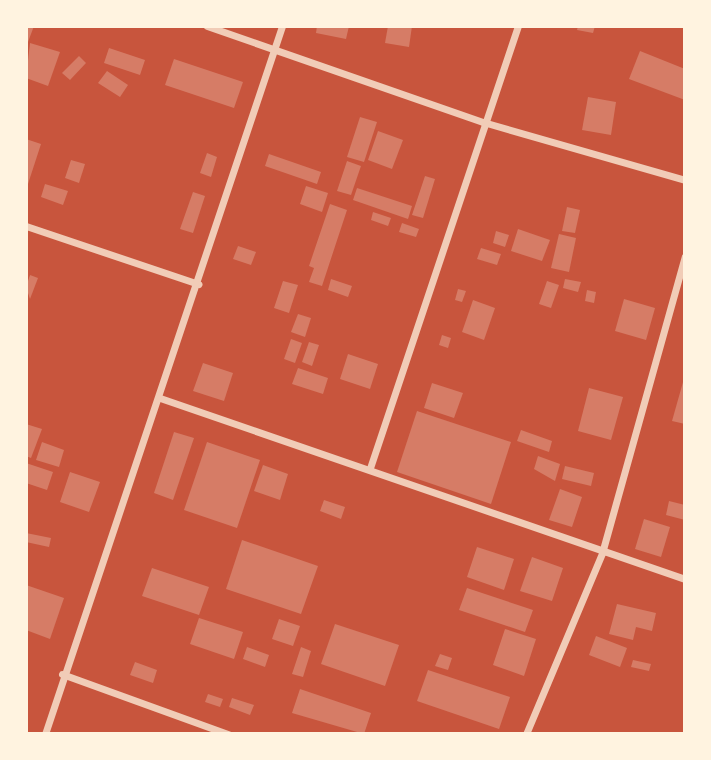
<!DOCTYPE html>
<style>
body{margin:0}
#map{position:relative;width:711px;height:760px;overflow:hidden;background:#c8553d;font-family:"Fira Sans Condensed",sans-serif}
div>[style]{position:absolute}
[style*='--x']{left:calc(var(--x)*1px);top:calc(var(--y)*1px);width:calc(var(--w)*1px);rotate:calc(var(--a)*1deg)}
.building>*{inset:0;background:#d67c66}
.minor>*{height:7px;margin:-3.5px;padding:0 3.5px;transform-origin:3.5px;border-radius:3.5px;background:#f1ccb7}
span{translate:-50% -50%;white-space:nowrap;text-align:center;line-height:1.15;-webkit-text-stroke:5px #fff3e0;paint-order:stroke}
.frame{position:absolute;inset:0;border:28px solid #fff3e0;pointer-events:none}
</style>
<div id="map">
<div class="building">
<i style="clip-path:polygon(26px 26px,34px 26px,28px 42px,26px 41px)"></i>
<i style="clip-path:polygon(317px 26px,349px 26px,346px 39px,316px 33px)"></i>
<i style="clip-path:polygon(388px 26px,412px 26px,409px 47px,385px 43px)"></i>
<i style="clip-path:polygon(578px 26px,595px 26px,593px 33px,577px 30px)"></i>
<i style="clip-path:polygon(30px 43px,60px 52px,48px 86px,26px 78px)"></i>
<i style="clip-path:polygon(109px 48px,145px 60px,140px 75px,104px 63px)"></i>
<i style="clip-path:polygon(640px 51px,685px 69px,685px 100px,629px 79px)"></i>
<i style="clip-path:polygon(79px 56px,86px 63px,70px 80px,62px 73px)"></i>
<i style="clip-path:polygon(174px 59px,243px 82px,234px 108px,165px 85px)"></i>
<i style="clip-path:polygon(107px 71px,128px 85px,120px 97px,98px 83px)"></i>
<i style="clip-path:polygon(588px 97px,616px 102px,611px 135px,582px 130px)"></i>
<i style="clip-path:polygon(360px 117px,377px 122px,364px 162px,347px 157px)"></i>
<i style="clip-path:polygon(378px 131px,403px 140px,392px 169px,368px 160px)"></i>
<i style="clip-path:polygon(26px 139px,41px 144px,27px 187px,26px 186px)"></i>
<i style="clip-path:polygon(207px 153px,217px 157px,211px 177px,200px 173px)"></i>
<i style="clip-path:polygon(269px 154px,321px 172px,317px 184px,265px 166px)"></i>
<i style="clip-path:polygon(71px 160px,85px 164px,79px 183px,65px 178px)"></i>
<i style="clip-path:polygon(347px 161px,361px 166px,351px 195px,337px 191px)"></i>
<i style="clip-path:polygon(425px 176px,435px 179px,423px 218px,412px 215px)"></i>
<i style="clip-path:polygon(45px 184px,68px 191px,63px 205px,41px 197px)"></i>
<i style="clip-path:polygon(306px 186px,328px 193px,322px 212px,300px 204px)"></i>
<i style="clip-path:polygon(357px 188px,412px 206px,408px 219px,353px 200px)"></i>
<i style="clip-path:polygon(193px 192px,205px 196px,193px 233px,180px 229px)"></i>
<i style="clip-path:polygon(330px 204px,347px 210px,322px 286px,309px 282px,314px 268px,309px 266px)"></i>
<i style="clip-path:polygon(567px 207px,580px 210px,575px 233px,562px 231px)"></i>
<i style="clip-path:polygon(373px 212px,391px 218px,388px 226px,371px 220px)"></i>
<i style="clip-path:polygon(402px 223px,419px 229px,416px 237px,399px 232px)"></i>
<i style="clip-path:polygon(518px 229px,550px 240px,542px 261px,511px 251px)"></i>
<i style="clip-path:polygon(496px 231px,509px 235px,505px 247px,493px 243px)"></i>
<i style="clip-path:polygon(559px 234px,576px 238px,569px 272px,551px 268px)"></i>
<i style="clip-path:polygon(238px 246px,256px 252px,251px 265px,233px 259px)"></i>
<i style="clip-path:polygon(481px 248px,501px 254px,497px 265px,477px 259px)"></i>
<i style="clip-path:polygon(30px 275px,38px 278px,30px 299px,26px 287px)"></i>
<i style="clip-path:polygon(331px 279px,352px 286px,348px 297px,328px 290px)"></i>
<i style="clip-path:polygon(565px 279px,581px 282px,578px 292px,563px 288px)"></i>
<i style="clip-path:polygon(283px 281px,298px 285px,289px 313px,274px 308px)"></i>
<i style="clip-path:polygon(547px 281px,559px 285px,551px 308px,539px 304px)"></i>
<i style="clip-path:polygon(458px 289px,466px 291px,462px 302px,455px 300px)"></i>
<i style="clip-path:polygon(587px 290px,596px 292px,594px 303px,585px 301px)"></i>
<i style="clip-path:polygon(624px 299px,655px 308px,646px 340px,615px 331px)"></i>
<i style="clip-path:polygon(473px 300px,495px 308px,484px 340px,462px 332px)"></i>
<i style="clip-path:polygon(298px 314px,311px 318px,305px 337px,291px 332px)"></i>
<i style="clip-path:polygon(442px 335px,451px 338px,448px 348px,439px 345px)"></i>
<i style="clip-path:polygon(291px 339px,302px 343px,295px 363px,284px 359px)"></i>
<i style="clip-path:polygon(309px 342px,319px 345px,312px 366px,302px 362px)"></i>
<i style="clip-path:polygon(348px 354px,378px 364px,370px 389px,340px 379px)"></i>
<i style="clip-path:polygon(203px 363px,233px 373px,224px 401px,193px 391px)"></i>
<i style="clip-path:polygon(298px 368px,328px 378px,323px 394px,292px 384px)"></i>
<i style="clip-path:polygon(685px 375px,685px 424px,672px 421px)"></i>
<i style="clip-path:polygon(432px 383px,463px 393px,454px 418px,424px 408px)"></i>
<i style="clip-path:polygon(589px 388px,623px 397px,611px 440px,578px 431px)"></i>
<i style="clip-path:polygon(417px 411px,511px 442px,491px 504px,397px 472px)"></i>
<i style="clip-path:polygon(26px 424px,42px 429px,31px 458px,26px 456px)"></i>
<i style="clip-path:polygon(521px 430px,552px 441px,549px 452px,517px 441px)"></i>
<i style="clip-path:polygon(174px 432px,194px 438px,173px 500px,154px 493px)"></i>
<i style="clip-path:polygon(42px 442px,64px 450px,59px 467px,36px 460px)"></i>
<i style="clip-path:polygon(207px 442px,260px 460px,237px 528px,184px 510px)"></i>
<i style="clip-path:polygon(538px 456px,560px 464px,555px 481px,534px 469px)"></i>
<i style="clip-path:polygon(26px 463px,53px 472px,47px 490px,26px 483px)"></i>
<i style="clip-path:polygon(263px 465px,288px 474px,280px 500px,254px 491px)"></i>
<i style="clip-path:polygon(565px 466px,594px 473px,591px 486px,562px 479px)"></i>
<i style="clip-path:polygon(70px 472px,100px 482px,89px 512px,60px 502px)"></i>
<i style="clip-path:polygon(560px 489px,582px 497px,572px 527px,549px 520px)"></i>
<i style="clip-path:polygon(324px 500px,345px 507px,341px 519px,320px 511px)"></i>
<i style="clip-path:polygon(669px 501px,685px 505px,685px 520px,666px 515px)"></i>
<i style="clip-path:polygon(644px 519px,670px 527px,661px 557px,635px 549px)"></i>
<i style="clip-path:polygon(26px 533px,51px 538px,49px 547px,26px 542px)"></i>
<i style="clip-path:polygon(242px 540px,318px 566px,301px 614px,226px 589px)"></i>
<i style="clip-path:polygon(477px 547px,514px 559px,504px 590px,467px 577px)"></i>
<i style="clip-path:polygon(532px 557px,563px 568px,552px 601px,520px 591px)"></i>
<i style="clip-path:polygon(152px 568px,209px 587px,199px 615px,142px 596px)"></i>
<i style="clip-path:polygon(26px 585px,64px 598px,50px 639px,26px 630px)"></i>
<i style="clip-path:polygon(467px 588px,533px 610px,525px 632px,459px 610px)"></i>
<i style="clip-path:polygon(617px 604px,656px 613px,652px 631px,636px 627px,633px 640px,609px 634px)"></i>
<i style="clip-path:polygon(199px 618px,243px 632px,234px 659px,190px 644px)"></i>
<i style="clip-path:polygon(279px 619px,300px 626px,293px 646px,272px 639px)"></i>
<i style="clip-path:polygon(335px 624px,399px 645px,385px 686px,321px 664px)"></i>
<i style="clip-path:polygon(505px 629px,536px 639px,524px 676px,493px 665px)"></i>
<i style="clip-path:polygon(596px 636px,627px 648px,620px 667px,589px 655px)"></i>
<i style="clip-path:polygon(247px 647px,269px 655px,265px 667px,243px 659px)"></i>
<i style="clip-path:polygon(301px 647px,311px 651px,303px 677px,292px 674px)"></i>
<i style="clip-path:polygon(440px 654px,452px 658px,448px 670px,435px 666px)"></i>
<i style="clip-path:polygon(633px 660px,651px 664px,649px 671px,631px 667px)"></i>
<i style="clip-path:polygon(135px 662px,157px 670px,153px 683px,130px 675px)"></i>
<i style="clip-path:polygon(428px 670px,510px 697px,499px 729px,417px 701px)"></i>
<i style="clip-path:polygon(300px 689px,371px 713px,364px 734px,292px 713px)"></i>
<i style="clip-path:polygon(208px 694px,223px 699px,220px 707px,205px 702px)"></i>
<i style="clip-path:polygon(232px 698px,254px 705px,250px 715px,229px 707px)"></i>
</div>
<div class="minor">
<i style="--x:207;--y:26;--w:292;--a:19.2"></i>
<i style="--x:483;--y:122;--w:210;--a:16"></i>
<i style="--x:26;--y:226;--w:182;--a:18.6"></i>
<i style="--x:160;--y:398;--w:555;--a:19.02"></i>
<i style="--x:370;--y:468;--w:466;--a:-71.5"></i>
<i style="--x:62;--y:674;--w:177;--a:19.9"></i>
<i style="--x:45;--y:734;--w:747;--a:-71.49"></i>
<i style="--x:526;--y:734;--w:196;--a:-67.2"></i>
<i style="--x:602;--y:553;--w:308;--a:-74.4"></i>
</div>
<div class="frame"></div>
</div>
